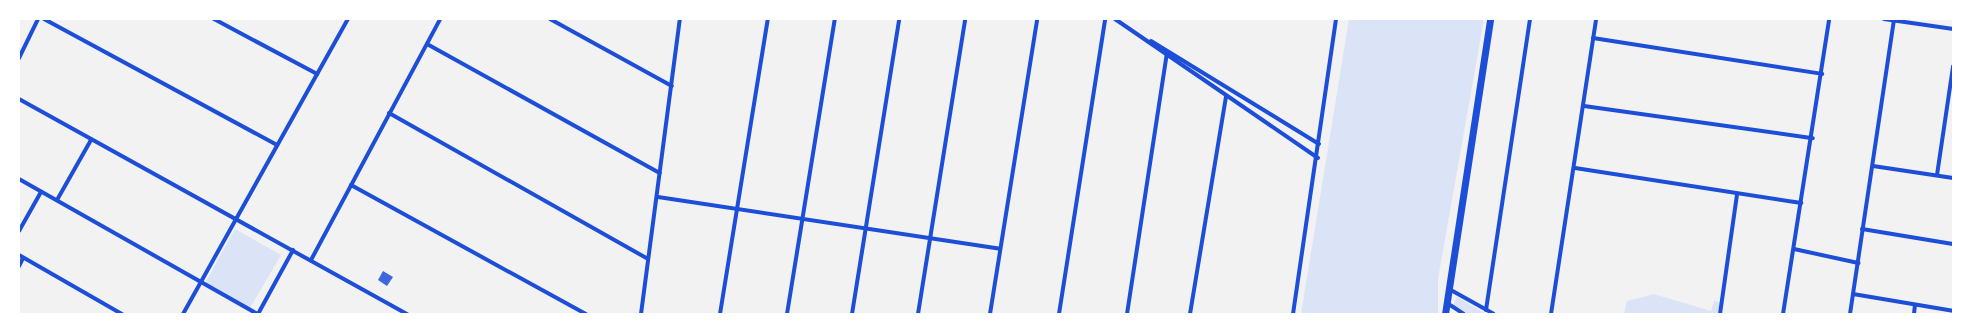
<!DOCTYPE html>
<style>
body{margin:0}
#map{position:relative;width:1972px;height:333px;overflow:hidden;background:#f2f2f2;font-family:"Libre Baskerville",serif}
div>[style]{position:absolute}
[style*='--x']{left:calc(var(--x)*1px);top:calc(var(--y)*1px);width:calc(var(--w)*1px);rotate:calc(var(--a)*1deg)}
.green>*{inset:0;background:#dbe4f7}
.building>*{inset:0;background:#3d67dc}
.minor>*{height:4px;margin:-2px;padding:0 2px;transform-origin:2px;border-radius:2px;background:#1d4ed8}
.secondary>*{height:7px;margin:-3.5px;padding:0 3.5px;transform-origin:3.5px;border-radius:3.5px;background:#1d4ed8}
span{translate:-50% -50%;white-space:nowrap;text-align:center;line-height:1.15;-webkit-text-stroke:4px #fff;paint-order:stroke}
.frame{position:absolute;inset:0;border:20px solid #fff;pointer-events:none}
</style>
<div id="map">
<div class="green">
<i style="clip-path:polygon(1349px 19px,1484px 19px,1438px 279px,1438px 314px,1301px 314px)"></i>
<i style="clip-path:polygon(235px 229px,281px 255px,250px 308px,205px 283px)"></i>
<i style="clip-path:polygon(1654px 294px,1711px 311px,1714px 301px,1720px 302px,1718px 314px,1624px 314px,1627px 301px)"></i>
<i style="clip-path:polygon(1457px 297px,1486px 314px,1468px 314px,1453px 305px)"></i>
</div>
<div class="building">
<i style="clip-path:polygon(383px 271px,393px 277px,387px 286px,378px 280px)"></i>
</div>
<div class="minor">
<i style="--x:44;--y:19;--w:265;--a:28.4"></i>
<i style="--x:214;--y:19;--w:117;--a:28.1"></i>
<i style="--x:550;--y:19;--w:139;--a:28.8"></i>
<i style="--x:1115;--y:19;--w:246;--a:34.4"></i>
<i style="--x:1884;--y:19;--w:70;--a:8.2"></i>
<i style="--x:1593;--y:38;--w:232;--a:8.9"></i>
<i style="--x:1151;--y:41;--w:197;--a:31.5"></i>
<i style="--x:427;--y:44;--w:266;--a:29"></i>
<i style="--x:19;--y:58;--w:43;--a:-64"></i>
<i style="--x:19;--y:99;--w:444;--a:29"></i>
<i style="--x:1584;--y:106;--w:231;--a:8"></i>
<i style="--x:389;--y:113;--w:297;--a:29.4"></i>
<i style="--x:1873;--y:166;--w:81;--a:8.5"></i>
<i style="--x:1575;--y:168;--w:229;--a:8.8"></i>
<i style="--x:1937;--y:175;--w:110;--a:-81.6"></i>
<i style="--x:19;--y:179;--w:274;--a:29.5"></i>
<i style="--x:351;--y:185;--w:268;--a:28.8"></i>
<i style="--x:658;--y:197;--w:346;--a:8.6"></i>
<i style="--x:57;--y:200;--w:69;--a:-60.5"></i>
<i style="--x:1862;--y:229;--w:92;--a:9.4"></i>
<i style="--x:19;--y:231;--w:45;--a:-60.6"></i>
<i style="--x:1794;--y:249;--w:66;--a:12.3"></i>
<i style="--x:19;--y:255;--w:119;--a:29.8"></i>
<i style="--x:311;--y:260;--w:273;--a:-61.8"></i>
<i style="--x:19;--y:266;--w:9;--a:-63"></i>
<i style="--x:1449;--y:289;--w:51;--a:29.1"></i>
<i style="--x:1853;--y:294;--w:101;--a:9.6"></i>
<i style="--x:1447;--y:303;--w:20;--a:33"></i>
<i style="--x:1486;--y:310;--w:294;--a:-81.4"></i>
<i style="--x:183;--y:314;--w:338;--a:-60.8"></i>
<i style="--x:258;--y:314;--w:73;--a:-61.3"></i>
<i style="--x:641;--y:314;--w:298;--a:-82.5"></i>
<i style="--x:720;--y:314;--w:299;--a:-80.8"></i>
<i style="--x:787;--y:314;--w:299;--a:-80.8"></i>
<i style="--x:852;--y:314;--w:299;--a:-80.9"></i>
<i style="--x:918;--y:314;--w:299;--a:-80.9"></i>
<i style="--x:990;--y:314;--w:299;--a:-80.9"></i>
<i style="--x:1059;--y:314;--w:299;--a:-81.1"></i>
<i style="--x:1127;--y:314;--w:263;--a:-81.3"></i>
<i style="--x:1190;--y:314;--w:221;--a:-80.6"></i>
<i style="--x:1293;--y:314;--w:298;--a:-81.7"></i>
<i style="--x:1551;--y:314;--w:298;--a:-81.3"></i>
<i style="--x:1720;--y:314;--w:121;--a:-81.9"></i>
<i style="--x:1783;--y:314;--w:299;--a:-81.1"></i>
<i style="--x:1850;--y:314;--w:296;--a:-81.5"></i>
<i style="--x:1914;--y:314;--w:9;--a:-84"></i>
</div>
<div class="secondary">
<i style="--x:1445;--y:314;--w:298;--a:-81.3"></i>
</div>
<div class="frame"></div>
</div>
